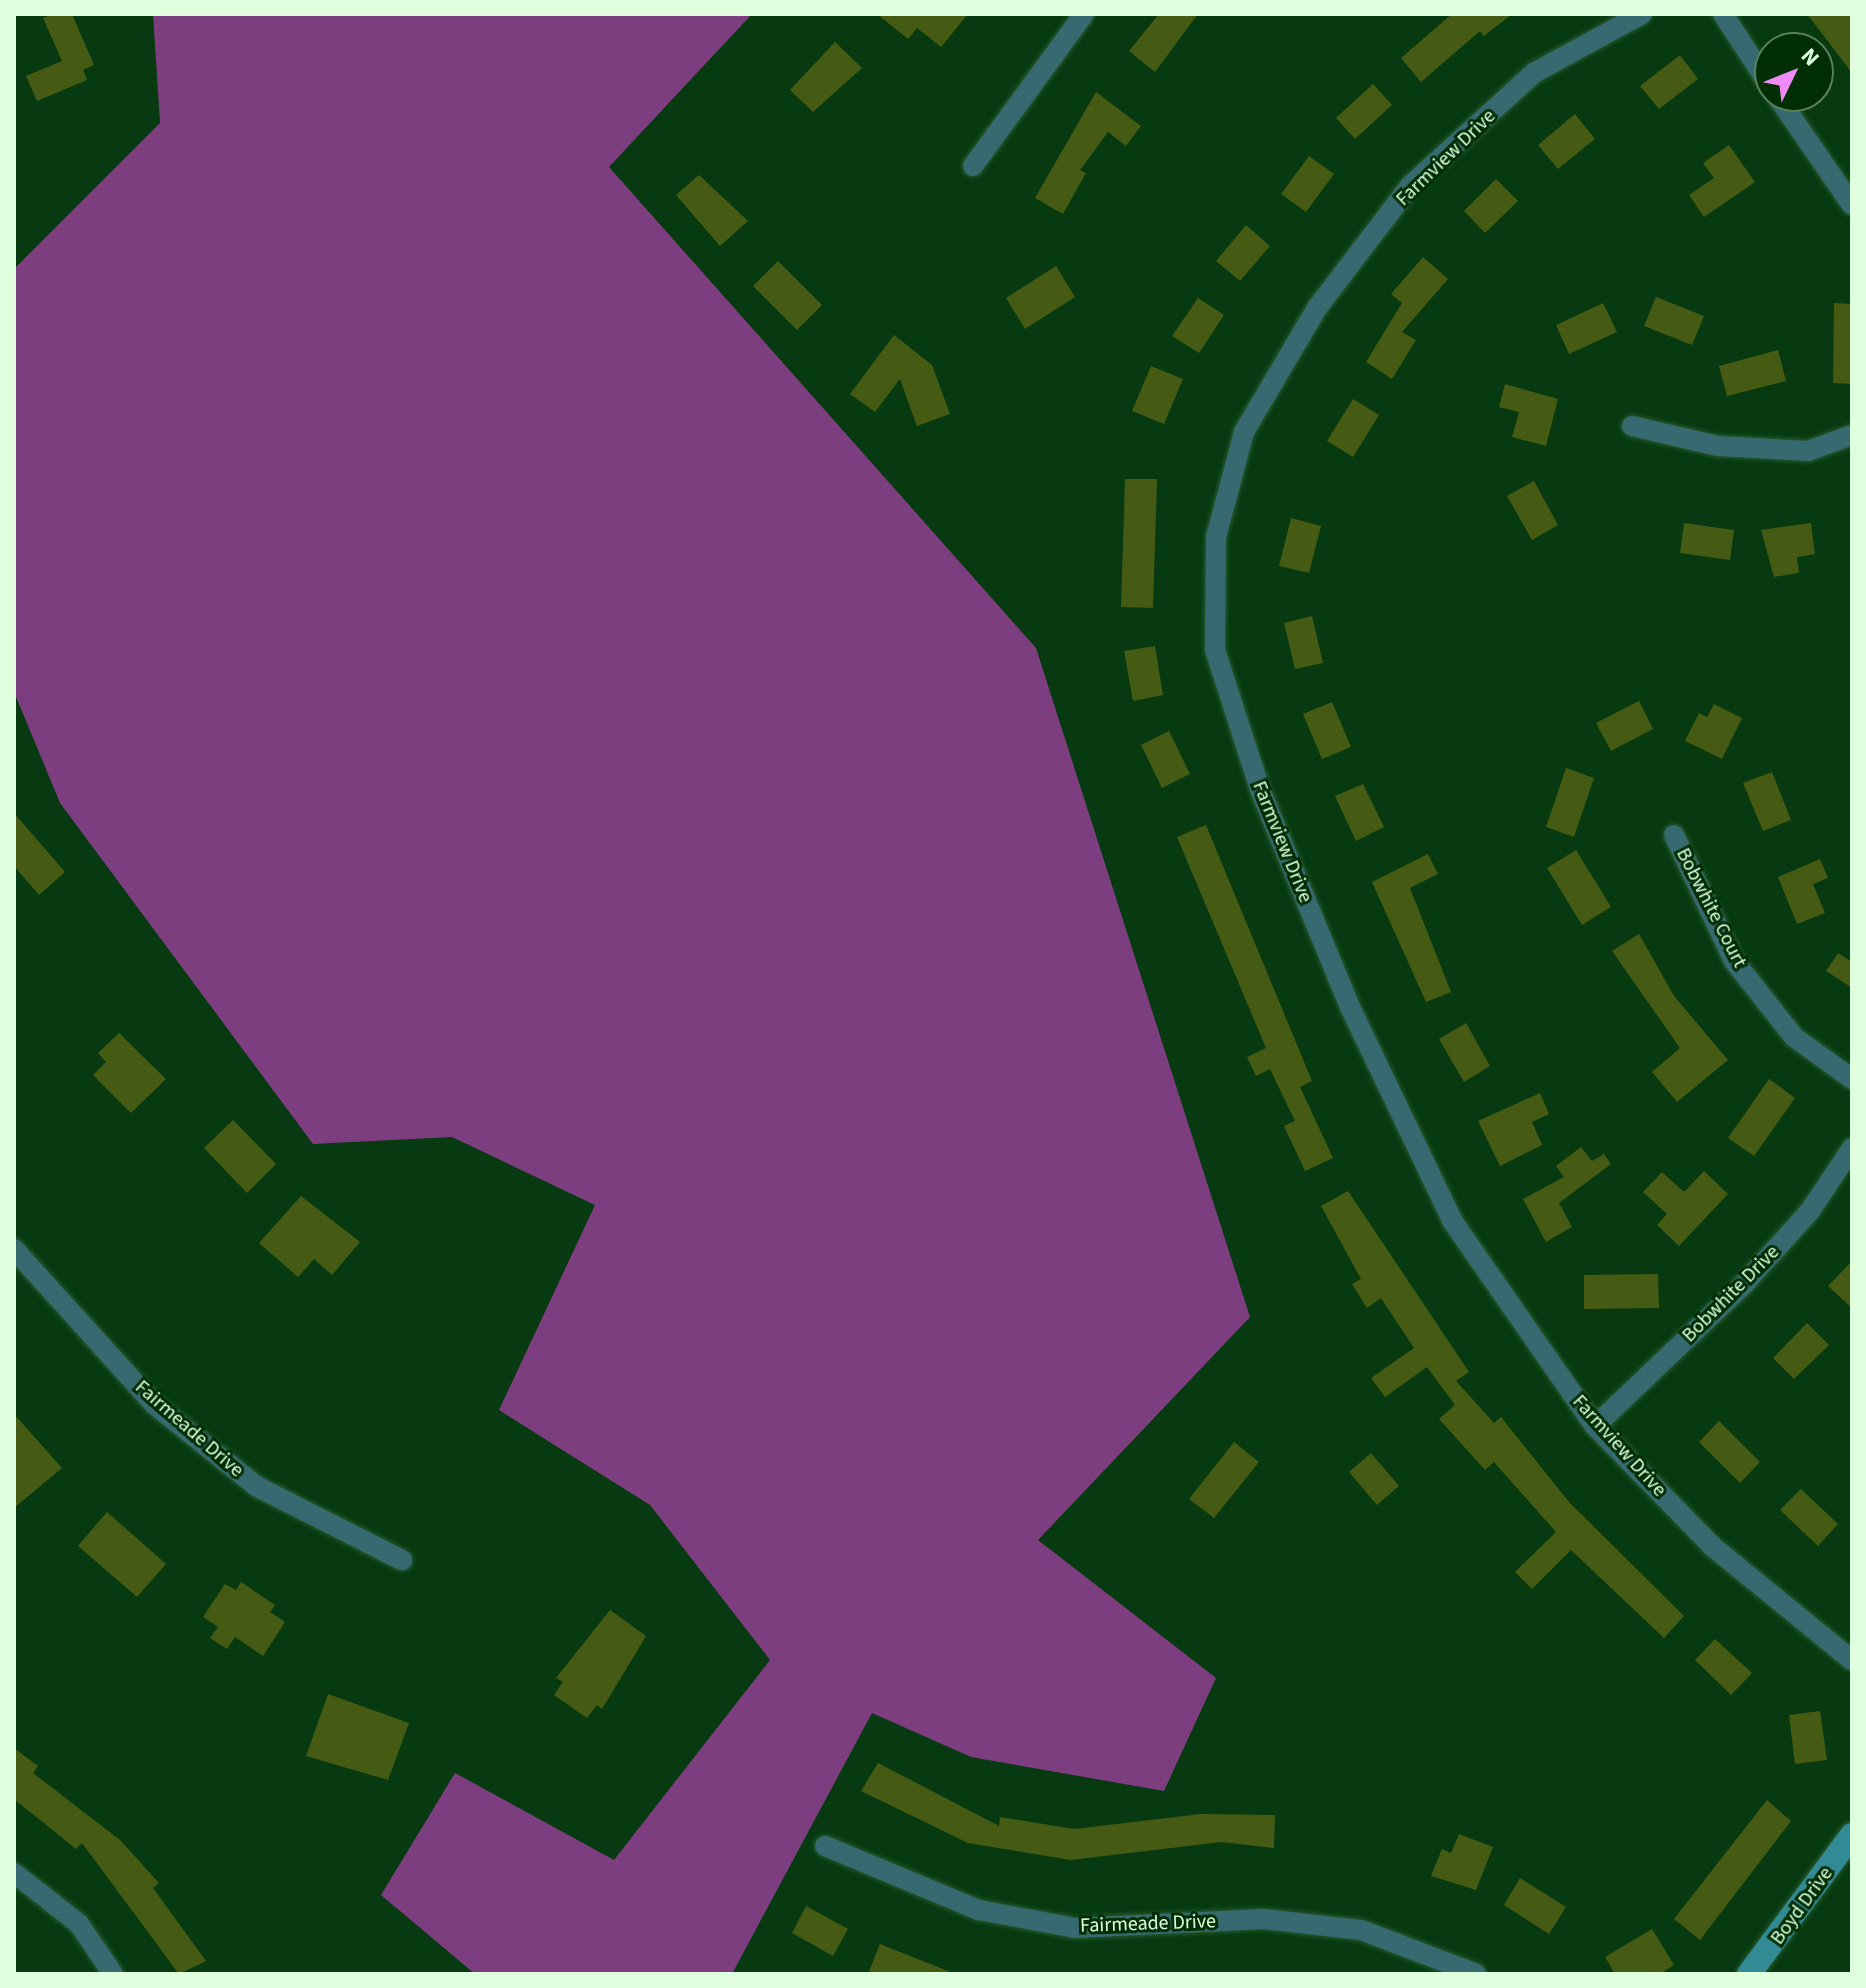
<!DOCTYPE html>
<style>
body{margin:0}
#map{position:relative;width:1866px;height:1988px;overflow:hidden;background:#073a10;font-family:"Source Sans 3",sans-serif}
div>[style]{position:absolute}
[style*='--x']{left:calc(var(--x)*1px);top:calc(var(--y)*1px);width:calc(var(--w)*1px);rotate:calc(var(--a)*1deg)}
.forest>*{inset:0;background:#7c3e7f}
.building>*{inset:0;background:#455b14}
.roads{filter:drop-shadow(0 0 2px #295931) drop-shadow(0 0 2px #295931)}
.street>*{height:20px;margin:-10px;padding:0 10px;transform-origin:10px;border-radius:10px;background:#376a70}
.secondary>*{height:24px;margin:-12px;padding:0 12px;transform-origin:12px;border-radius:12px;background:#318a94}
span{translate:-50% -50%;white-space:nowrap;text-align:center;line-height:1.15;-webkit-text-stroke:6px #002f05;paint-order:stroke}
.street-label{font-size:20px;color:#defede}
.frame{position:absolute;inset:0;border:16px solid #defede;pointer-events:none}
.north{position:absolute;left:1754px;top:32px;width:80px;height:80px;box-sizing:border-box;background:#002f05;border:2px solid #59825c;border-radius:50%;rotate:47deg;font-size:22px;font-weight:700;line-height:32px;text-align:center;color:#defede}
.north::after{content:'';display:block;margin:auto;width:28px;height:36px;background:#f08bf5;clip-path:polygon(50% 0,100% 100%,50% 72%,0 100%)}
</style>
<div id="map">
<div class="forest">
<i style="clip-path:polygon(153px 14px,752px 14px,609px 167px,1036px 648px,1250px 1317px,1038px 1540px,1216px 1678px,1164px 1791px,971px 1757px,872px 1713px,732px 1974px,475px 1974px,381px 1895px,455px 1773px,614px 1860px,770px 1660px,650px 1505px,499px 1410px,595px 1205px,452px 1137px,313px 1144px,60px 803px,14px 692px,14px 269px,160px 123px)"></i>
</div>
<div class="building">
<i style="clip-path:polygon(54px 14px,72px 14px,94px 65px,83px 70px,87px 80px,37px 101px,26px 76px,62px 61px,43px 18px)"></i>
<i style="clip-path:polygon(877px 14px,968px 14px,941px 47px,917px 28px,908px 39px)"></i>
<i style="clip-path:polygon(1159px 14px,1198px 14px,1155px 72px,1129px 51px)"></i>
<i style="clip-path:polygon(1452px 14px,1512px 14px,1484px 36px,1480px 31px,1421px 82px,1401px 58px)"></i>
<i style="clip-path:polygon(1807px 14px,1852px 14px,1852px 73px)"></i>
<i style="clip-path:polygon(835px 42px,862px 68px,813px 112px,790px 90px)"></i>
<i style="clip-path:polygon(1680px 55px,1698px 79px,1659px 109px,1640px 86px)"></i>
<i style="clip-path:polygon(1373px 84px,1392px 105px,1355px 139px,1336px 118px)"></i>
<i style="clip-path:polygon(1096px 92px,1141px 126px,1126px 146px,1108px 132px,1080px 170px,1086px 173px,1063px 214px,1035px 198px)"></i>
<i style="clip-path:polygon(1575px 114px,1595px 139px,1558px 169px,1538px 145px)"></i>
<i style="clip-path:polygon(1729px 145px,1755px 182px,1704px 217px,1689px 195px,1714px 178px,1703px 163px)"></i>
<i style="clip-path:polygon(1309px 156px,1334px 174px,1306px 212px,1281px 194px)"></i>
<i style="clip-path:polygon(699px 175px,748px 221px,720px 246px,676px 195px)"></i>
<i style="clip-path:polygon(1496px 179px,1518px 201px,1485px 233px,1464px 211px)"></i>
<i style="clip-path:polygon(1246px 225px,1270px 246px,1240px 281px,1216px 261px)"></i>
<i style="clip-path:polygon(1423px 257px,1448px 279px,1402px 332px,1416px 340px,1392px 379px,1366px 362px,1402px 303px,1391px 294px)"></i>
<i style="clip-path:polygon(778px 261px,822px 305px,797px 330px,753px 286px)"></i>
<i style="clip-path:polygon(1056px 266px,1075px 297px,1025px 329px,1006px 298px)"></i>
<i style="clip-path:polygon(1656px 297px,1704px 316px,1692px 345px,1644px 326px)"></i>
<i style="clip-path:polygon(1198px 298px,1224px 315px,1199px 353px,1172px 336px)"></i>
<i style="clip-path:polygon(1603px 303px,1617px 332px,1569px 354px,1556px 325px)"></i>
<i style="clip-path:polygon(1834px 303px,1852px 304px,1852px 384px,1833px 383px)"></i>
<i style="clip-path:polygon(894px 335px,932px 365px,950px 414px,917px 426px,900px 379px,875px 412px,850px 394px)"></i>
<i style="clip-path:polygon(1778px 350px,1786px 381px,1727px 396px,1719px 366px)"></i>
<i style="clip-path:polygon(1151px 366px,1183px 379px,1164px 424px,1132px 411px)"></i>
<i style="clip-path:polygon(1505px 384px,1558px 399px,1546px 446px,1512px 437px,1519px 412px,1499px 407px)"></i>
<i style="clip-path:polygon(1353px 399px,1379px 415px,1353px 457px,1327px 441px)"></i>
<i style="clip-path:polygon(1125px 479px,1157px 479px,1153px 608px,1121px 607px)"></i>
<i style="clip-path:polygon(1534px 481px,1558px 525px,1532px 540px,1507px 496px)"></i>
<i style="clip-path:polygon(1291px 518px,1321px 526px,1309px 573px,1279px 566px)"></i>
<i style="clip-path:polygon(1684px 523px,1734px 530px,1730px 560px,1680px 553px)"></i>
<i style="clip-path:polygon(1811px 523px,1815px 554px,1797px 557px,1799px 573px,1774px 577px,1761px 530px)"></i>
<i style="clip-path:polygon(1312px 616px,1323px 663px,1295px 669px,1284px 623px)"></i>
<i style="clip-path:polygon(1155px 646px,1163px 695px,1133px 701px,1124px 651px)"></i>
<i style="clip-path:polygon(1639px 701px,1653px 729px,1611px 751px,1596px 723px)"></i>
<i style="clip-path:polygon(1332px 702px,1351px 747px,1322px 759px,1303px 714px)"></i>
<i style="clip-path:polygon(1714px 704px,1742px 718px,1722px 759px,1685px 741px,1699px 713px,1707px 717px)"></i>
<i style="clip-path:polygon(1169px 731px,1190px 774px,1162px 788px,1141px 745px)"></i>
<i style="clip-path:polygon(1566px 768px,1594px 778px,1574px 837px,1546px 827px)"></i>
<i style="clip-path:polygon(1772px 772px,1791px 820px,1763px 831px,1743px 783px)"></i>
<i style="clip-path:polygon(1363px 784px,1384px 827px,1356px 841px,1335px 796px)"></i>
<i style="clip-path:polygon(14px 813px,65px 872px,39px 895px,14px 866px)"></i>
<i style="clip-path:polygon(1206px 825px,1312px 1081px,1300px 1087px,1333px 1158px,1305px 1171px,1284px 1126px,1295px 1121px,1270px 1069px,1256px 1076px,1247px 1057px,1266px 1048px,1177px 837px)"></i>
<i style="clip-path:polygon(1576px 850px,1611px 907px,1582px 925px,1547px 868px)"></i>
<i style="clip-path:polygon(1428px 854px,1438px 874px,1410px 888px,1451px 992px,1426px 1002px,1372px 882px)"></i>
<i style="clip-path:polygon(1820px 859px,1828px 878px,1813px 884px,1825px 913px,1797px 924px,1778px 877px)"></i>
<i style="clip-path:polygon(1639px 934px,1674px 996px,1728px 1060px,1677px 1102px,1652px 1072px,1680px 1048px,1612px 951px)"></i>
<i style="clip-path:polygon(1838px 953px,1852px 962px,1852px 988px,1826px 971px)"></i>
<i style="clip-path:polygon(1466px 1023px,1490px 1066px,1464px 1082px,1439px 1039px)"></i>
<i style="clip-path:polygon(119px 1033px,166px 1079px,131px 1113px,93px 1075px,106px 1062px,98px 1053px)"></i>
<i style="clip-path:polygon(1769px 1079px,1795px 1098px,1754px 1156px,1728px 1138px)"></i>
<i style="clip-path:polygon(1540px 1093px,1549px 1114px,1532px 1122px,1542px 1145px,1500px 1166px,1478px 1121px)"></i>
<i style="clip-path:polygon(233px 1120px,276px 1164px,247px 1193px,204px 1148px)"></i>
<i style="clip-path:polygon(1581px 1147px,1592px 1161px,1604px 1154px,1611px 1164px,1559px 1203px,1572px 1227px,1546px 1242px,1523px 1199px,1564px 1177px,1556px 1166px)"></i>
<i style="clip-path:polygon(1704px 1171px,1728px 1194px,1679px 1246px,1657px 1225px,1667px 1214px,1643px 1192px,1662px 1172px,1684px 1192px)"></i>
<i style="clip-path:polygon(1348px 1191px,1469px 1372px,1456px 1381px,1494px 1423px,1501px 1417px,1569px 1502px,1684px 1616px,1664px 1638px,1571px 1550px,1532px 1589px,1515px 1572px,1556px 1532px,1494px 1462px,1485px 1470px,1439px 1419px,1455px 1405px,1427px 1367px,1385px 1397px,1371px 1378px,1414px 1348px,1381px 1298px,1367px 1308px,1352px 1284px,1361px 1279px,1321px 1206px)"></i>
<i style="clip-path:polygon(301px 1196px,360px 1242px,332px 1275px,314px 1259px,298px 1277px,259px 1243px)"></i>
<i style="clip-path:polygon(1852px 1261px,1852px 1308px,1828px 1286px)"></i>
<i style="clip-path:polygon(1658px 1274px,1659px 1308px,1584px 1309px,1584px 1275px)"></i>
<i style="clip-path:polygon(1807px 1323px,1829px 1345px,1794px 1379px,1773px 1358px)"></i>
<i style="clip-path:polygon(14px 1414px,62px 1468px,14px 1508px)"></i>
<i style="clip-path:polygon(1719px 1421px,1760px 1462px,1740px 1483px,1699px 1442px)"></i>
<i style="clip-path:polygon(1234px 1442px,1259px 1462px,1214px 1518px,1189px 1499px)"></i>
<i style="clip-path:polygon(1371px 1453px,1399px 1486px,1377px 1505px,1349px 1472px)"></i>
<i style="clip-path:polygon(1801px 1489px,1838px 1524px,1818px 1546px,1780px 1510px)"></i>
<i style="clip-path:polygon(107px 1512px,166px 1564px,137px 1597px,78px 1546px)"></i>
<i style="clip-path:polygon(241px 1582px,275px 1605px,270px 1612px,285px 1622px,263px 1656px,235px 1637px,227px 1649px,210px 1638px,218px 1627px,203px 1617px,225px 1584px,236px 1590px)"></i>
<i style="clip-path:polygon(610px 1610px,646px 1636px,602px 1709px,597px 1705px,587px 1718px,554px 1695px,563px 1682px,556px 1678px)"></i>
<i style="clip-path:polygon(1715px 1639px,1752px 1673px,1731px 1695px,1695px 1660px)"></i>
<i style="clip-path:polygon(328px 1694px,409px 1723px,388px 1780px,306px 1756px)"></i>
<i style="clip-path:polygon(1820px 1711px,1827px 1760px,1795px 1764px,1789px 1715px)"></i>
<i style="clip-path:polygon(14px 1748px,38px 1766px,33px 1773px,120px 1840px,159px 1883px,153px 1888px,206px 1961px,179px 1974px,82px 1843px,76px 1849px,14px 1799px)"></i>
<i style="clip-path:polygon(878px 1763px,999px 1826px,1000px 1817px,1074px 1829px,1201px 1814px,1275px 1815px,1274px 1848px,1221px 1842px,1071px 1860px,968px 1843px,861px 1791px)"></i>
<i style="clip-path:polygon(1767px 1800px,1791px 1821px,1700px 1940px,1674px 1919px)"></i>
<i style="clip-path:polygon(1459px 1834px,1493px 1847px,1476px 1890px,1431px 1876px,1442px 1849px,1451px 1853px)"></i>
<i style="clip-path:polygon(1520px 1878px,1566px 1907px,1549px 1934px,1504px 1905px)"></i>
<i style="clip-path:polygon(806px 1906px,848px 1929px,833px 1956px,792px 1933px)"></i>
<i style="clip-path:polygon(1652px 1929px,1674px 1965px,1660px 1974px,1615px 1974px,1605px 1957px)"></i>
<i style="clip-path:polygon(880px 1944px,953px 1973px,953px 1974px,868px 1974px)"></i>
</div>
<div class="roads">
<div class="street">
<i style="--x:1642;--y:14;--w:123;--a:151.4"></i>
<i style="--x:1534;--y:73;--w:168;--a:137.7"></i>
<i style="--x:1410;--y:186;--w:153;--a:127.3"></i>
<i style="--x:1317;--y:308;--w:144;--a:120.5"></i>
<i style="--x:1244;--y:432;--w:109;--a:104.9"></i>
<i style="--x:1216;--y:537;--w:113;--a:90.5"></i>
<i style="--x:1215;--y:650;--w:149;--a:72.1"></i>
<i style="--x:1261;--y:792;--w:233;--a:67.5"></i>
<i style="--x:1350;--y:1007;--w:238;--a:64.4"></i>
<i style="--x:1453;--y:1222;--w:249;--a:55.2"></i>
<i style="--x:1595;--y:1426;--w:168;--a:45.7"></i>
<i style="--x:1712;--y:1546;--w:181;--a:39.2"></i>
<i style="--x:1723;--y:14;--w:86;--a:56.9"></i>
<i style="--x:1777;--y:96;--w:132;--a:55.5"></i>
<i style="--x:973;--y:166;--w:188;--a:-53.9"></i>
<i style="--x:1632;--y:426;--w:88;--a:13.1"></i>
<i style="--x:1718;--y:446;--w:90;--a:3.2"></i>
<i style="--x:1808;--y:451;--w:47;--a:-20"></i>
<i style="--x:1674;--y:835;--w:140;--a:64.5"></i>
<i style="--x:1734;--y:961;--w:97;--a:51.7"></i>
<i style="--x:1794;--y:1037;--w:72;--a:35.9"></i>
<i style="--x:14;--y:1249;--w:210;--a:47.9"></i>
<i style="--x:155;--y:1405;--w:129;--a:38.7"></i>
<i style="--x:256;--y:1486;--w:164;--a:26.9"></i>
<i style="--x:1595;--y:1426;--w:206;--a:-43.6"></i>
<i style="--x:1744;--y:1284;--w:98;--a:-47.9"></i>
<i style="--x:1810;--y:1211;--w:76;--a:-56.3"></i>
<i style="--x:825;--y:1846;--w:167;--a:22.6"></i>
<i style="--x:979;--y:1910;--w:98;--a:10.6"></i>
<i style="--x:1075;--y:1928;--w:189;--a:-2.7"></i>
<i style="--x:1264;--y:1919;--w:98;--a:6.5"></i>
<i style="--x:1361;--y:1930;--w:123;--a:20.9"></i>
<i style="--x:14;--y:1873;--w:83;--a:38.1"></i>
<i style="--x:79;--y:1924;--w:60;--a:55.8"></i>
</div>
<div class="secondary">
<i style="--x:1749;--y:1974;--w:173;--a:-53.5"></i>
</div>
</div>
<div class="street-label">
<span style="left:1446px;top:158px;rotate:-44deg">Farmview Drive</span>
<span style="left:1282px;top:842px;rotate:68deg">Farmview Drive</span>
<span style="left:1711px;top:908px;rotate:63deg">Bobwhite Court</span>
<span style="left:1731px;top:1294px;rotate:-45deg">Bobwhite Drive</span>
<span style="left:189px;top:1429px;rotate:41deg">Fairmeade Drive</span>
<span style="left:1619px;top:1446px;rotate:48deg">Farmview Drive</span>
<span style="left:1802px;top:1906px;rotate:-54deg">Boyd Drive</span>
<span style="left:1148px;top:1924px;rotate:-2deg">Fairmeade Drive</span>
</div>
<div class="frame"></div>
<div class="north">N</div>
</div>
